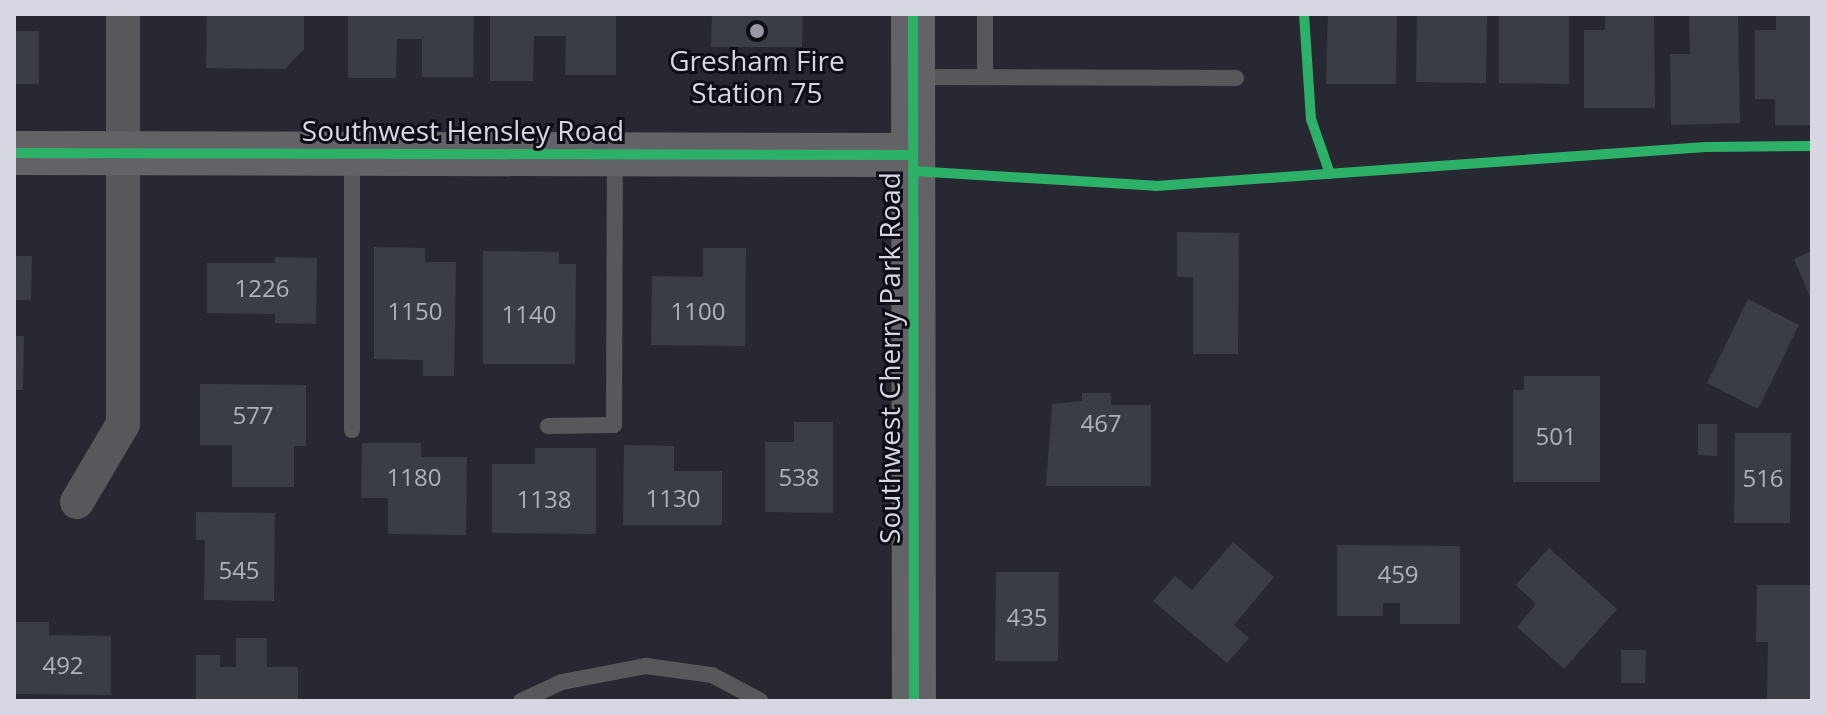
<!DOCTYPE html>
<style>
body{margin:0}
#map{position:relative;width:1826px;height:715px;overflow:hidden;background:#272832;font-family:"Open Sans",sans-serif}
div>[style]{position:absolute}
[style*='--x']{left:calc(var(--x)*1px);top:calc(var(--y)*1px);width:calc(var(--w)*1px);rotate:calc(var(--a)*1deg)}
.building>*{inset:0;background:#3b3d45}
.lane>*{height:16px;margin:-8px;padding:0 8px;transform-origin:8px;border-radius:8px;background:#58585c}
.street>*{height:34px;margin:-17px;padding:0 17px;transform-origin:17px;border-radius:17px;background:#58585c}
.secondary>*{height:44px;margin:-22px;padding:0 22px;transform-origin:22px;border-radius:22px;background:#636367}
.cycleway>*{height:10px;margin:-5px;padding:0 5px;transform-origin:5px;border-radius:5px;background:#2db169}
.dots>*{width:22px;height:22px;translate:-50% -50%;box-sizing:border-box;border:4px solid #0e0e16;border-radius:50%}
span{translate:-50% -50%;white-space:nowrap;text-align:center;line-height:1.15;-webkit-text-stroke:6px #0e0e16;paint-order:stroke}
.number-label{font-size:24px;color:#afb0bc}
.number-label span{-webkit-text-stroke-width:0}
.poi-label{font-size:28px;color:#d6d7e3}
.street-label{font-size:28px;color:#d6d7e3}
.frame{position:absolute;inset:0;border:16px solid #d6d7e3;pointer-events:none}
</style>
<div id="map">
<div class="building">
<i style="clip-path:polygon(207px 14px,304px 14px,304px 49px,285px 69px,206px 68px)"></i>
<i style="clip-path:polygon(348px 14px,474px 14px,473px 77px,422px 77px,422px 39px,397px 39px,396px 78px,348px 78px)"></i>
<i style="clip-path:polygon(490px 14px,616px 14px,616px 75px,565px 75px,566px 36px,534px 36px,533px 81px,490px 81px)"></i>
<i style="clip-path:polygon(712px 14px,803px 14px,802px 47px,711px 47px)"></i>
<i style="clip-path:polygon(1328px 14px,1397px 14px,1396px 84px,1326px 84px)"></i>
<i style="clip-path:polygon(1417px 14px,1487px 14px,1486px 83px,1416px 82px)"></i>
<i style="clip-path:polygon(1499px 14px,1569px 14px,1569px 84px,1499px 83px)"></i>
<i style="clip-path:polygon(1605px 14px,1654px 14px,1655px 108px,1584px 108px,1584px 30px,1605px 30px)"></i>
<i style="clip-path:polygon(1689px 14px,1738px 14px,1740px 123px,1671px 125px,1670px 54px,1690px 54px)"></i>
<i style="clip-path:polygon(1776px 14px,1812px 14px,1812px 125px,1775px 125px,1775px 99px,1755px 99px,1755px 30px,1776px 30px)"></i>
<i style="clip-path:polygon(14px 31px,39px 31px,39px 84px,14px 84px)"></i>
<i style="clip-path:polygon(1177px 232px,1239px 233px,1238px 354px,1193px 354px,1193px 277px,1177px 277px)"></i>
<i style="clip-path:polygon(374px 247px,425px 248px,425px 262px,456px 262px,454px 376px,423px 376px,423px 360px,374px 359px)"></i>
<i style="clip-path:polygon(703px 248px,746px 248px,745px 346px,651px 345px,652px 276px,703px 277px)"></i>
<i style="clip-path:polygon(483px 251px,559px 252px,559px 264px,576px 264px,575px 364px,483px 364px)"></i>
<i style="clip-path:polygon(1812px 251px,1812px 302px,1794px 259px)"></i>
<i style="clip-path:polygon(14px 256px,32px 256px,31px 300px,14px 300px)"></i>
<i style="clip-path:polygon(275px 257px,317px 258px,316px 324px,275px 323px,275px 314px,207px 313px,207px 263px,275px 263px)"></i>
<i style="clip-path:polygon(1748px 299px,1799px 325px,1758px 409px,1707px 383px)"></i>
<i style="clip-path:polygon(14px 336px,24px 336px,23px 390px,14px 390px)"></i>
<i style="clip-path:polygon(1524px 376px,1600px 376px,1600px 482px,1513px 482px,1513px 390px,1524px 390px)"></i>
<i style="clip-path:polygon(200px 384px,306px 385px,306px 446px,294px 446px,294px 487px,232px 487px,232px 445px,200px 445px)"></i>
<i style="clip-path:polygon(1082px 393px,1111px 393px,1111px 405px,1151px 405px,1151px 486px,1046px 486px,1052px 404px,1082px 401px)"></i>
<i style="clip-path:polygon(794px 422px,833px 422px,833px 513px,765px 512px,765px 442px,794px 442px)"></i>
<i style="clip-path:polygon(1698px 424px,1717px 424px,1717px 456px,1698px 455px)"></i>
<i style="clip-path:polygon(1735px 433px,1791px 433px,1790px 523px,1734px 523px)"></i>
<i style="clip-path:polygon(362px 443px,421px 443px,421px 457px,467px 457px,466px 535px,388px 534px,388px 498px,361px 498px)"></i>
<i style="clip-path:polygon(624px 445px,674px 446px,674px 471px,722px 471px,722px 525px,623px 525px)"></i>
<i style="clip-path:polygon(535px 448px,596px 448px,596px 534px,492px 533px,492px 464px,535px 464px)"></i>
<i style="clip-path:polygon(196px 512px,275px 513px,274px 601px,204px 600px,205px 540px,196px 540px)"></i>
<i style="clip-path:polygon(1233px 542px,1274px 577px,1234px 625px,1249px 638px,1227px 663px,1153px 601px,1175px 576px,1192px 590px)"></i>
<i style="clip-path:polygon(1337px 545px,1460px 546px,1460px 624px,1400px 624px,1400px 603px,1383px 603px,1383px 616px,1337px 616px)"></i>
<i style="clip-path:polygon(1549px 548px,1617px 609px,1564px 669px,1517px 627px,1536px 604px,1516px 585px)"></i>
<i style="clip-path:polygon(996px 572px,1059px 572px,1058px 661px,995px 661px)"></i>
<i style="clip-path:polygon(1757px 585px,1812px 585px,1812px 699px,1767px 699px,1768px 642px,1756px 642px)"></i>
<i style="clip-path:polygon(14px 622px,49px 622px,49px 635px,111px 636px,111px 695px,14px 694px)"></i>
<i style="clip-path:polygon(236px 638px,267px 638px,267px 667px,298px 667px,298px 701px,196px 701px,196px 655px,220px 655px,220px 667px,236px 667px)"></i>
<i style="clip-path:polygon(1621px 650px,1646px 650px,1645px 683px,1621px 683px)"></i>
</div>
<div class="lane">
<i style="--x:914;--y:77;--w:322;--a:0.2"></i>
<i style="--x:985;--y:77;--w:63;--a:-90"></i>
<i style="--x:352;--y:155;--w:275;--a:90"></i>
<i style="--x:548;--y:426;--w:66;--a:-0.9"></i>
<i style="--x:614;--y:425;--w:269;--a:-89.8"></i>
<i style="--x:521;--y:701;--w:45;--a:-24.9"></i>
<i style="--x:562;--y:682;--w:86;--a:-10.8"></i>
<i style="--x:646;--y:666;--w:67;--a:7.8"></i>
<i style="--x:712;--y:675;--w:55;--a:28"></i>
</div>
<div class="street">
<i style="--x:77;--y:502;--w:91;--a:-59.5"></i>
<i style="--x:123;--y:424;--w:410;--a:-90"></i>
</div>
<div class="secondary">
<i style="--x:913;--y:14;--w:687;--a:89.92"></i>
<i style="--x:14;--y:153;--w:899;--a:0.13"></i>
</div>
<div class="cycleway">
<i style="--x:913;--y:14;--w:687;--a:89.92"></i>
<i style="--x:1304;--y:14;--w:105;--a:86.2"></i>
<i style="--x:1311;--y:119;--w:58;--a:70.9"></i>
<i style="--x:14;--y:153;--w:899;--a:0.13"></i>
<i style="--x:913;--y:171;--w:243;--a:3.5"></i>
<i style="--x:1156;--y:186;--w:551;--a:-4.06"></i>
<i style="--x:1706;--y:147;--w:106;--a:-0.5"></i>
</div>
<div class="dots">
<i style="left:757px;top:31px;background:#999aa5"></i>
</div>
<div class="number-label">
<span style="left:262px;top:288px">1226</span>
<span style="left:415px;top:311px">1150</span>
<span style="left:698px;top:311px">1100</span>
<span style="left:529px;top:314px">1140</span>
<span style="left:253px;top:415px">577</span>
<span style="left:1101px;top:423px">467</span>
<span style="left:1556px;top:436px">501</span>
<span style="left:414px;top:477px">1180</span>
<span style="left:799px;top:477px">538</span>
<span style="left:1763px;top:478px">516</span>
<span style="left:673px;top:498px">1130</span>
<span style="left:544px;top:499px">1138</span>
<span style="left:239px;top:570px">545</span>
<span style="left:1398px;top:574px">459</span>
<span style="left:1027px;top:617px">435</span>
<span style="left:63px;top:665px">492</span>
</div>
<div class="poi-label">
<span style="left:757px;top:76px">Gresham Fire<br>Station 75</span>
</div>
<div class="street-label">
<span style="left:463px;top:130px">Southwest Hensley Road</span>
<span style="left:889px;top:358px;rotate:-90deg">Southwest Cherry Park Road</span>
</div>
<div class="frame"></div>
</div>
